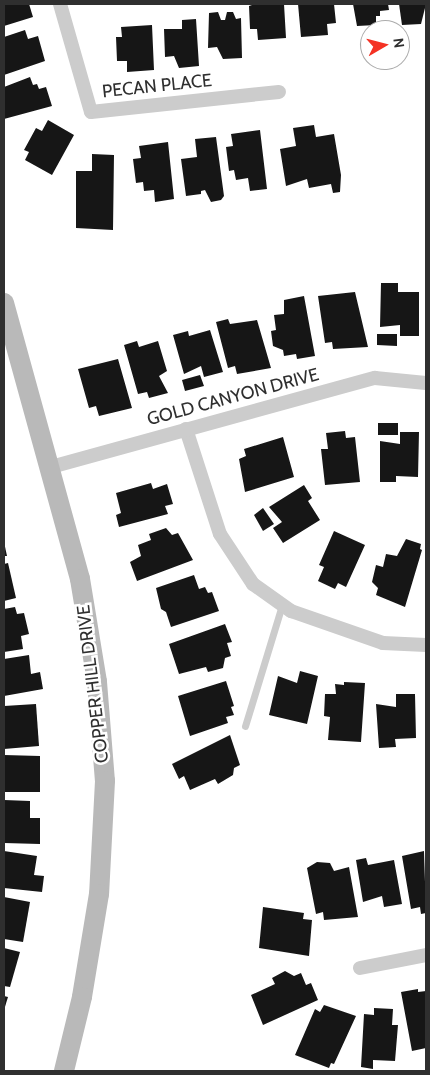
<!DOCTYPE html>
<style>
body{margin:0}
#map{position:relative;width:430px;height:1075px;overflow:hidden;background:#fff;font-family:Cabin,sans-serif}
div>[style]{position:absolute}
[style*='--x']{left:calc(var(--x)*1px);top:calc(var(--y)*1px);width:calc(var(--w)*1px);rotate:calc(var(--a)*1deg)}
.building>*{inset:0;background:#161616}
.service>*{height:7px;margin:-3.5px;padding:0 3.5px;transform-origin:3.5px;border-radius:3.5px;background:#ccc}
.minor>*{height:14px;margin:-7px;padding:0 7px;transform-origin:7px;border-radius:7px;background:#ccc}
.secondary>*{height:20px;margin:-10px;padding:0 10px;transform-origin:10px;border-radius:10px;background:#b9b9b9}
span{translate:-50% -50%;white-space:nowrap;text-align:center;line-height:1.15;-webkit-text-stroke:5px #fff;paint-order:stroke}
.street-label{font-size:18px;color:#2f2f2f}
.frame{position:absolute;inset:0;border:5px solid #2f2f2f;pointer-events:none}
.north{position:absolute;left:360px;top:20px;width:50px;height:50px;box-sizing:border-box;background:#fff;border:1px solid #acacac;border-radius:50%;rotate:82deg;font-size:14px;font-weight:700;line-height:20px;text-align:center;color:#2f2f2f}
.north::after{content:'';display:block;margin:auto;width:18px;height:22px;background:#f43224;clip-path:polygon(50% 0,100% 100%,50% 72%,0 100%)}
</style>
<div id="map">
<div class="building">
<i style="clip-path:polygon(4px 4px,29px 4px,33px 17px,4px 26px)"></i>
<i style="clip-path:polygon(255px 4px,284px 4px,286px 38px,258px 40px,257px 29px,250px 29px,249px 6px)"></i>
<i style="clip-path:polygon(298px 4px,334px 4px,336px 23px,327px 24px,328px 35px,301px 37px)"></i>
<i style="clip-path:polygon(353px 4px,388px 4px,389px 10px,380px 11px,380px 16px,376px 16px,376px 25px,357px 26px)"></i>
<i style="clip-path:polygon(399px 4px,426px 4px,421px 24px,402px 25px)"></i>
<i style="clip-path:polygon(218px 12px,221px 20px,225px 20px,227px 12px,233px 12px,236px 19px,241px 18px,242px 58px,223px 59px,217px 47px,208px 48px,209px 13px)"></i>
<i style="clip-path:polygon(196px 19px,199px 66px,179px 68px,174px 56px,165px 57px,164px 29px,182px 29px,182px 20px)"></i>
<i style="clip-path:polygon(152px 25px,154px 70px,127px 72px,127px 61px,117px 61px,116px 37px,122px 37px,121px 27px)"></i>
<i style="clip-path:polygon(25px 30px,28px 39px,38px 36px,45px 61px,4px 75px,4px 37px)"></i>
<i style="clip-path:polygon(30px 77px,33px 85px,37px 84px,39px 89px,46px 87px,52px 106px,4px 119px,4px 87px)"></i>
<i style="clip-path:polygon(48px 120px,74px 135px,52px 175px,25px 160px,29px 152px,24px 150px,36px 128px,42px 131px)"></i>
<i style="clip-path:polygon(314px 125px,316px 137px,334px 134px,341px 175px,340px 192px,333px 193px,331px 184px,309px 188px,307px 179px,286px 186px,280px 149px,296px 146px,293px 128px)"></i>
<i style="clip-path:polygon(260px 130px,267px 189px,250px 191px,248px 178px,236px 180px,234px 170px,229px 171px,226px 147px,233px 146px,231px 134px)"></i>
<i style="clip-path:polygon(216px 137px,224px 196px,221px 200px,211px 202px,205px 190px,201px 191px,201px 194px,186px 196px,181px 159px,197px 157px,195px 139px)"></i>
<i style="clip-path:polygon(168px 142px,174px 199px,155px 202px,154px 190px,144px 191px,143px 182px,136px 183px,133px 159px,141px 158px,139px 146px)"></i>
<i style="clip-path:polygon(92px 154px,114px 155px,113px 230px,76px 228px,76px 171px,92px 171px)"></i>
<i style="clip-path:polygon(381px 283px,398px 283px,398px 292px,419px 292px,419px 336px,400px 336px,400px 325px,380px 327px)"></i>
<i style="clip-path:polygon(355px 292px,368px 347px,333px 349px,332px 342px,325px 343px,318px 296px)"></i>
<i style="clip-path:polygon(304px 296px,315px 356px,297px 359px,296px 354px,284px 356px,283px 350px,273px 346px,271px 331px,276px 330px,274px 315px,284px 314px,284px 300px)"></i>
<i style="clip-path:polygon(228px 319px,230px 324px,257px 320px,271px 368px,237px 374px,235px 366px,228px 368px,216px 322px)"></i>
<i style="clip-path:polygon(210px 330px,223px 372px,204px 377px,201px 366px,184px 374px,173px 335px,188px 331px,189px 336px)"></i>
<i style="clip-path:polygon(377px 334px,397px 334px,397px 346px,377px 345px)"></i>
<i style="clip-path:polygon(137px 341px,139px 347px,158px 341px,167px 371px,159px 376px,168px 393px,149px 398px,147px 392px,138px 394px,124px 345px)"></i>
<i style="clip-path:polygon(118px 359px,132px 408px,99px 416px,96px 406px,89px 408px,78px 369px)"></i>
<i style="clip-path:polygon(200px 375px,204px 386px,185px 391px,182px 380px)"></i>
<i style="clip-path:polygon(378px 423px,398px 423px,398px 435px,378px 435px)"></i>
<i style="clip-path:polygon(345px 431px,346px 438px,355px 437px,360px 482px,325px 485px,321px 449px,328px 449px,326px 433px)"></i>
<i style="clip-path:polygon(400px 432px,419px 432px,418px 477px,396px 476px,396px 482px,380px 482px,380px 441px,400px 444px)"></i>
<i style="clip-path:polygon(283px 437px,294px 477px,245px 492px,239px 459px,246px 456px,244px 449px)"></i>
<i style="clip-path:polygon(151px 483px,153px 489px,167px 484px,173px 504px,165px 506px,168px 514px,119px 527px,116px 515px,121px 513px,116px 493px)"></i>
<i style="clip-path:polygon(304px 485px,312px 498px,308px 501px,320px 520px,283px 543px,273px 528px,282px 522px,269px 507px)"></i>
<i style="clip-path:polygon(263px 508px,274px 524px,263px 531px,254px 515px)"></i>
<i style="clip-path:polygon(166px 528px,172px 535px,178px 533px,193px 560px,137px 581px,130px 562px,141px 556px,138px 545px,151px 540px,149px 534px)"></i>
<i style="clip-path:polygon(334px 531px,365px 545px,346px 587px,338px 583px,335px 589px,318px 581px,324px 567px,319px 565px)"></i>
<i style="clip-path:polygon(406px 539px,421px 544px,420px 549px,422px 550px,405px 607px,376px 595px,378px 588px,372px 582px,376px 565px,383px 567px,386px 554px,397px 556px)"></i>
<i style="clip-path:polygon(4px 542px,7px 556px,4px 556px)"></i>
<i style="clip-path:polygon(8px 563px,16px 598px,4px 601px,4px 564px)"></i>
<i style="clip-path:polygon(194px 575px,199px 589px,205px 587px,208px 593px,212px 592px,219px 611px,171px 627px,166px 612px,161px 609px,156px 588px)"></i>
<i style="clip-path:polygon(15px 607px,17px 614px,24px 613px,29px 634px,21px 636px,23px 649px,4px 652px,4px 609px)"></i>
<i style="clip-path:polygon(225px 624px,232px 642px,227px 643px,231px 656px,225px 658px,223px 668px,208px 672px,206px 667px,179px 674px,169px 644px)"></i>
<i style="clip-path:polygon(29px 655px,31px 674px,40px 672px,43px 689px,4px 696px,4px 659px)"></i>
<i style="clip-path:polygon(300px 671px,318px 676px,307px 724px,269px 715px,278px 676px,297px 683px)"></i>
<i style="clip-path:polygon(226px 681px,234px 706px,231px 707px,234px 715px,226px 717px,228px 723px,190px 736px,178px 696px)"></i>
<i style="clip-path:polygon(344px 682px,365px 683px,361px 742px,328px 740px,330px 717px,324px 716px,325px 694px,336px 694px,335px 684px,344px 685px)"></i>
<i style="clip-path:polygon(396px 694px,415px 694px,416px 738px,395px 739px,396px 747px,379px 748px,376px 704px,396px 707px)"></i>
<i style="clip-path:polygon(36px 704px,39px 746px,4px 749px,4px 706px)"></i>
<i style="clip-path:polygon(230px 735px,240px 765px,234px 768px,233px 775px,218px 784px,215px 779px,190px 790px,184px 776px,179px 779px,172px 764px)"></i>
<i style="clip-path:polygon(4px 755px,40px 756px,40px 792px,4px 792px)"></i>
<i style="clip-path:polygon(4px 800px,30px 801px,30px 818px,40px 818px,40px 844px,4px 843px)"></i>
<i style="clip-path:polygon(4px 851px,37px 856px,34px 875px,44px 876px,42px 892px,4px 888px)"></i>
<i style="clip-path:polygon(424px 851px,426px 913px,421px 914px,420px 907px,411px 909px,402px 856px)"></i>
<i style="clip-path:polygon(366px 858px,368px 865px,394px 860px,402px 904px,384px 907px,382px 896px,363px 902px,356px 860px)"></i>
<i style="clip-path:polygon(317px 862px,330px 863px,334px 871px,349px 867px,358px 917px,324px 920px,323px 912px,316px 914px,307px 868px)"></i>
<i style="clip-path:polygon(4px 897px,30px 902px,23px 942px,4px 939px)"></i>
<i style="clip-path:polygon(263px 907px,304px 913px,303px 919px,312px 920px,309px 956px,259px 948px)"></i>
<i style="clip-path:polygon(4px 948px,20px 952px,10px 987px,4px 986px)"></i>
<i style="clip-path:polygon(285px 971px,294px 976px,301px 973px,306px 985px,311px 983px,318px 1000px,263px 1025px,251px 995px,275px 984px,272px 978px)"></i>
<i style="clip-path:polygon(418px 989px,418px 992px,426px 991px,426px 1048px,412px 1051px,401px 992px)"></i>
<i style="clip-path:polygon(4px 996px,8px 997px,4px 1010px)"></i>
<i style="clip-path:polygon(324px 1005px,356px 1016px,334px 1064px,331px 1063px,329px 1068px,295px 1055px,315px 1009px,320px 1012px)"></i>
<i style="clip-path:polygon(374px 1008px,393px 1009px,392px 1025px,398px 1025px,395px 1061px,373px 1060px,373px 1069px,361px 1067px,364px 1014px,374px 1015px)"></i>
</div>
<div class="service">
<i style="--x:245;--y:726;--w:127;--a:-73"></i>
</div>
<div class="minor">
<i style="--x:60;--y:4;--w:112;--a:74"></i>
<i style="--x:91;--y:112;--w:189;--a:-6.1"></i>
<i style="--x:186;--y:429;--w:110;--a:72.1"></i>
<i style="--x:220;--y:534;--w:60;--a:56.6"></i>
<i style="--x:253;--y:584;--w:47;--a:35.4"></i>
<i style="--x:291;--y:611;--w:97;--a:19.2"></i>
<i style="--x:383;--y:643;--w:43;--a:2.7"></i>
<i style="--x:51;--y:467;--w:336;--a:-15.4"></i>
<i style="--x:375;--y:378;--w:51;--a:5.6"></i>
<i style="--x:360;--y:968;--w:67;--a:-11.1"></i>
</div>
<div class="secondary">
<i style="--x:4;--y:303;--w:286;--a:74.6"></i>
<i style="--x:80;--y:579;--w:104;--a:80.6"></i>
<i style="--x:97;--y:682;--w:99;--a:85.4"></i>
<i style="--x:105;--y:781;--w:113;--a:93"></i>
<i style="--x:99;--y:894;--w:104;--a:99.4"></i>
<i style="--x:82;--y:997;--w:76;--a:103.7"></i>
</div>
<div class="street-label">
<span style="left:157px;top:86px;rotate:-6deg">PECAN PLACE</span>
<span style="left:233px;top:397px;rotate:-15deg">GOLD CANYON DRIVE</span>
<span style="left:93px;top:684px;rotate:-97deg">COPPER HILL DRIVE</span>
</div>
<div class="frame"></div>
<div class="north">N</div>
</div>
